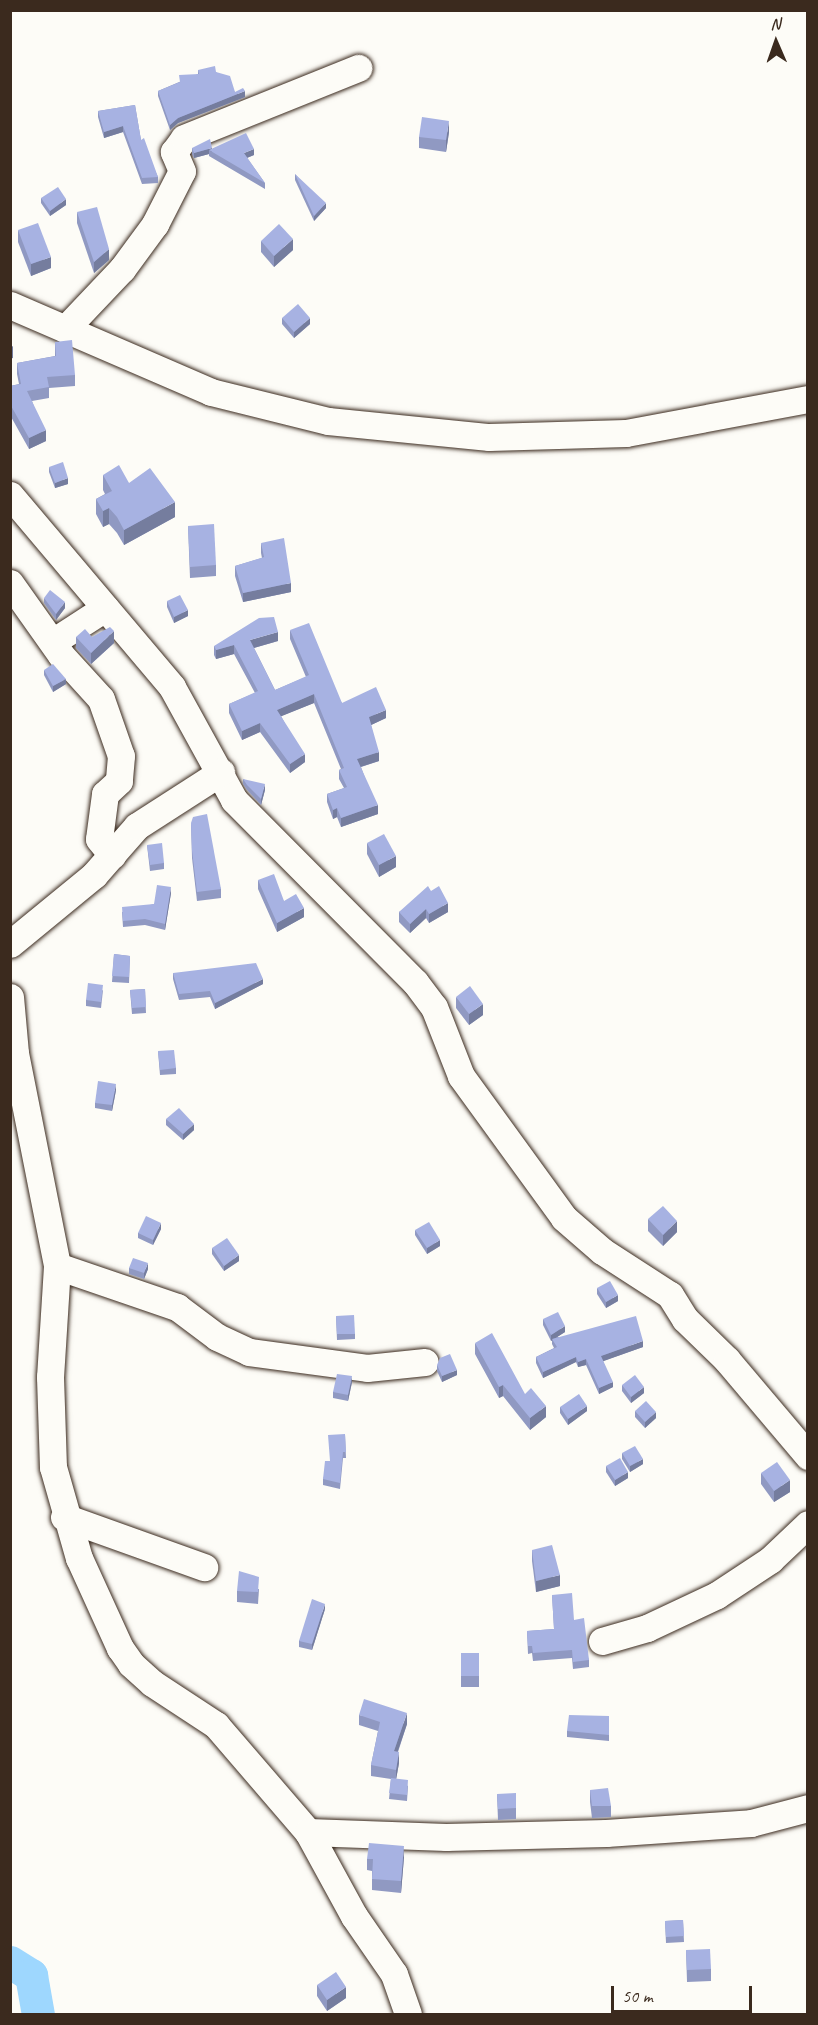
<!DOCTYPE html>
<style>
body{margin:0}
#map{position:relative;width:818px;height:2025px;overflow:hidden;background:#fdfcf7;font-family:Caveat,sans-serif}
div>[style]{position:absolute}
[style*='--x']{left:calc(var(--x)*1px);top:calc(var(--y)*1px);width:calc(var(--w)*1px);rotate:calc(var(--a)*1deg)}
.river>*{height:33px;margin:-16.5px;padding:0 16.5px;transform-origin:16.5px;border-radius:16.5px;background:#9ed7fe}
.roads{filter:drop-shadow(0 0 2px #3b2a1e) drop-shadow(0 0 2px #3b2a1e)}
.minor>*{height:27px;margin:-13.5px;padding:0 13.5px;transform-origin:13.5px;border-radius:13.5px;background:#fdfcf7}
.wall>*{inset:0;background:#9099c2}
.shaded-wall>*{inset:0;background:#757d9e}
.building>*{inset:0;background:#a7b2e2}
span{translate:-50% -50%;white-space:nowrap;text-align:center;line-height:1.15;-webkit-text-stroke:4.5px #fdfcf7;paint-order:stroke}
.frame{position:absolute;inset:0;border:12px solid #3b2a1e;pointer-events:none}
.north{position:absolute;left:746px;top:12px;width:60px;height:60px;-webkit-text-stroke:4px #fdfcf7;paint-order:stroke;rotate:358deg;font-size:16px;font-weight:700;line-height:24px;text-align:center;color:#3b2a1e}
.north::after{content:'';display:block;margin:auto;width:21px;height:27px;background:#3b2a1e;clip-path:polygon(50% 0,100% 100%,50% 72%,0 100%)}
.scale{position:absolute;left:611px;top:1986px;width:141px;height:27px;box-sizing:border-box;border:3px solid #3b2a1e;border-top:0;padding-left:8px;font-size:18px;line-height:21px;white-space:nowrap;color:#3b2a1e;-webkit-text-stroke:4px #fdfcf7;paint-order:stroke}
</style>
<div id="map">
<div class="river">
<i style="--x:10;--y:1962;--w:25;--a:32"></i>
<i style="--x:31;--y:1975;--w:40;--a:80"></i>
</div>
<div class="roads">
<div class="minor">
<i style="--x:10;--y:305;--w:219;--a:23.4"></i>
<i style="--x:211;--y:392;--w:121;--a:13.9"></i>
<i style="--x:328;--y:421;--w:162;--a:5.7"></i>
<i style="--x:489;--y:437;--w:137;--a:-1.7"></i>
<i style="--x:626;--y:433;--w:185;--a:-10.6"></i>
<i style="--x:65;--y:329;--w:83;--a:-46.5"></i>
<i style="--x:122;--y:269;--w:56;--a:-53.7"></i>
<i style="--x:155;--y:224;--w:59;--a:-63"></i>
<i style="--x:182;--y:171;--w:21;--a:-113"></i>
<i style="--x:174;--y:152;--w:17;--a:-54"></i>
<i style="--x:184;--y:138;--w:188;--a:-21.9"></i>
<i style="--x:10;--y:495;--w:251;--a:49.8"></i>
<i style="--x:172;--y:687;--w:129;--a:61.2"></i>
<i style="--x:234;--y:800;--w:257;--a:45.2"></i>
<i style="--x:415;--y:982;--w:31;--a:53"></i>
<i style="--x:434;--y:1007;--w:74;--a:68.6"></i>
<i style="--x:461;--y:1076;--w:175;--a:54"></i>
<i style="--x:564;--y:1218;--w:50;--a:41"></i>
<i style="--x:602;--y:1251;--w:81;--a:32.9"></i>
<i style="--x:670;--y:1295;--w:28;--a:58"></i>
<i style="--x:685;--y:1319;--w:59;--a:44.3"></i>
<i style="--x:727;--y:1360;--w:126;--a:49.8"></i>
<i style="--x:10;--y:583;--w:88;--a:54.7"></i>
<i style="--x:61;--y:655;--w:59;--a:47.7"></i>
<i style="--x:101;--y:699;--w:60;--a:70.7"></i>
<i style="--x:121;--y:756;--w:25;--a:95"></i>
<i style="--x:119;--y:781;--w:19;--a:137"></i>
<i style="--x:105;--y:794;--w:45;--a:97.6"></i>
<i style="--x:99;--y:839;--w:21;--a:51"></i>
<i style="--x:54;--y:641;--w:61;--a:-32.9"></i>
<i style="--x:10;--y:944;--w:109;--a:-39.4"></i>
<i style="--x:94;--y:875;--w:65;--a:-48.7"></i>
<i style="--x:137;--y:826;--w:100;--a:-32.7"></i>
<i style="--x:10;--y:997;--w:56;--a:84.9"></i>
<i style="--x:15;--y:1053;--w:217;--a:78.8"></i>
<i style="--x:57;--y:1266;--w:111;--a:93.6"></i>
<i style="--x:50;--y:1377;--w:90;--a:88.1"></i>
<i style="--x:53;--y:1467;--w:95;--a:74.1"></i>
<i style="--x:79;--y:1558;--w:99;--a:65.5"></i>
<i style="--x:120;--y:1648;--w:19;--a:55"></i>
<i style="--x:131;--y:1664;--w:28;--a:42"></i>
<i style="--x:152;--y:1683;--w:77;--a:33.3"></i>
<i style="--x:216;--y:1725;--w:141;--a:49.3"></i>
<i style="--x:308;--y:1832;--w:96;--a:61.3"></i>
<i style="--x:354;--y:1916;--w:70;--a:55.4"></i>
<i style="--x:394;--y:1974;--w:42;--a:70.7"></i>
<i style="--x:57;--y:1266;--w:127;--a:18.9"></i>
<i style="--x:177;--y:1307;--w:50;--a:36.9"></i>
<i style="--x:217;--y:1337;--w:35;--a:25"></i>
<i style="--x:249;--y:1352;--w:119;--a:7.7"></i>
<i style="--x:367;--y:1368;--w:58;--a:-5.9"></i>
<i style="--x:64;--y:1517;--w:149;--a:19.7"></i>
<i style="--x:602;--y:1641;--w:47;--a:-16.1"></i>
<i style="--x:647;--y:1628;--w:77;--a:-25.2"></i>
<i style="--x:717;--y:1595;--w:64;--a:-33.4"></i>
<i style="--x:770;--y:1560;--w:52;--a:-43.5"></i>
<i style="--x:308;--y:1832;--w:138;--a:2.1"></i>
<i style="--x:446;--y:1837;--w:160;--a:-1.4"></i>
<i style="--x:606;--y:1833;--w:145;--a:-3.9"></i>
<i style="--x:751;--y:1823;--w:59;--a:-14.7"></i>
</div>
</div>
<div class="wall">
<i style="clip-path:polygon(198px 70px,216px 72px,235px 92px,245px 97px,178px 123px,170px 130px,158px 96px,158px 91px,198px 74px)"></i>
<i style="clip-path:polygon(135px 105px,141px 140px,158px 177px,158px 183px,142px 184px,123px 132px,104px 138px,98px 117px,98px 111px)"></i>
<i style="clip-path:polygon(449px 132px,446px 152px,419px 148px,419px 137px)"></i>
<i style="clip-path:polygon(192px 148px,212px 149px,254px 155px,247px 158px,265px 183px,265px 189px,209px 156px,209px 154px,194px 158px,192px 154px)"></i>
<i style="clip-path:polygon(295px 174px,326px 208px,314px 221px,295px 180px)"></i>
<i style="clip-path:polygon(41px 198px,66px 205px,50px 216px,41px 203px)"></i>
<i style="clip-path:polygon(77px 212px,109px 260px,94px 273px,77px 223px)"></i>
<i style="clip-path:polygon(18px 230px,51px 268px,31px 276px,18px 242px)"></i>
<i style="clip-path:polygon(261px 241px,293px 250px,274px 267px,261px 252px)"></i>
<i style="clip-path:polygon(282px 318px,310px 324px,294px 338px,282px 324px)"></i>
<i style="clip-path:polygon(55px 342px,75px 375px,75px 386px,49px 388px,49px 398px,32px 401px,46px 441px,29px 449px,10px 415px,10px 386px,19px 384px,17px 374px,17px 363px,55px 356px)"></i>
<i style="clip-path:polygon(49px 467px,68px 484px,55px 488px,49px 472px)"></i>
<i style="clip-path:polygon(103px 475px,129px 483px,175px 517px,124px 545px,117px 533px,109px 524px,103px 527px,96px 514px,96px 499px,105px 494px,103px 490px)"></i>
<i style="clip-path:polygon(188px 526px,216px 565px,216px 576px,190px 578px)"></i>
<i style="clip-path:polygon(261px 543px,291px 592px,243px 602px,235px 576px,235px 566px,262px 558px,261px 553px)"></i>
<i style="clip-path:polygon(44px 598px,65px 608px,56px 620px,44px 603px)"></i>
<i style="clip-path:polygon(167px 601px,188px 616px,174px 623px,167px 607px)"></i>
<i style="clip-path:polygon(290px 630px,342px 703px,386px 718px,371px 725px,379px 761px,361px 767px,378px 814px,341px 827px,337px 817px,333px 819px,327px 802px,327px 794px,344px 788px,339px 779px,339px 770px,341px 769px,314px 703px,281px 716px,305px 762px,290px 773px,260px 732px,242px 740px,229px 713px,229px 704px,255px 693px,234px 654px,216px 659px,214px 655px,214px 646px,278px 641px,254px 648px,275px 690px,306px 677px,290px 639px)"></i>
<i style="clip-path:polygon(76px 637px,92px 637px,114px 643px,91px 664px,76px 648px)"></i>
<i style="clip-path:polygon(44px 670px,66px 684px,53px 692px,44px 675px)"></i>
<i style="clip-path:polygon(243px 779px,265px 790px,261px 805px,247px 790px,243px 784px)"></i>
<i style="clip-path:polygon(191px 823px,221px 889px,221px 898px,197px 901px,192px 858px)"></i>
<i style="clip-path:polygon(367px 843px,396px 867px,379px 877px,367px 854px)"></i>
<i style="clip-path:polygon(147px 845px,164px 863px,164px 869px,150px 871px)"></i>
<i style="clip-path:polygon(258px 880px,284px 901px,304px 917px,277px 932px,258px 889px)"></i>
<i style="clip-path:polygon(431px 891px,448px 912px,429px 923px,426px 918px,410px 933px,399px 922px,399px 912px)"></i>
<i style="clip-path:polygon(171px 893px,165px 930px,145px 925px,123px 927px,122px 912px,154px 904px)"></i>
<i style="clip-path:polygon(114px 954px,130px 956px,129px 983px,112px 982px)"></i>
<i style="clip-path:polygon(173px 973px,263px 984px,215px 1009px,210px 997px,179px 1000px,173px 979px)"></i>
<i style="clip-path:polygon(145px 989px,146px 1013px,132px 1014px,130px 990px)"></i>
<i style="clip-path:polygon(103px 990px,101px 1008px,86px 1006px,86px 1000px)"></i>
<i style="clip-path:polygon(456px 997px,483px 1015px,469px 1025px,456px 1008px)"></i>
<i style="clip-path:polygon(158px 1051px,176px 1068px,176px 1074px,160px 1075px)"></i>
<i style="clip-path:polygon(116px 1090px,112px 1111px,95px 1108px,95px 1103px)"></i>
<i style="clip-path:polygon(166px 1119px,194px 1130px,183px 1140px,166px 1125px)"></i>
<i style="clip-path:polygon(648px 1219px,677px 1232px,663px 1246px,648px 1231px)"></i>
<i style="clip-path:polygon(161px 1229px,153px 1245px,138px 1238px,138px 1233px)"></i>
<i style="clip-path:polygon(415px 1230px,440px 1246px,427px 1254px,415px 1235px)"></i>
<i style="clip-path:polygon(212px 1248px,239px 1261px,224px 1271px,212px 1254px)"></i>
<i style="clip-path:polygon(129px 1268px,148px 1269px,144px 1279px,129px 1274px)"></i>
<i style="clip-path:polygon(597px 1288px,618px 1301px,606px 1308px,597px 1294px)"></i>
<i style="clip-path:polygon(336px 1316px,355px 1334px,355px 1339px,337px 1340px)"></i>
<i style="clip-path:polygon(543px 1319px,565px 1332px,557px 1337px,643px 1347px,603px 1361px,613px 1387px,599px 1394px,586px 1365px,578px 1367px,576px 1362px,543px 1378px,536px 1363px,536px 1357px,554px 1348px,552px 1344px,552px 1340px,551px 1341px,543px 1325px)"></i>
<i style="clip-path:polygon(475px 1343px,546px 1417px,530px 1430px,503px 1396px,499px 1398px,475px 1354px)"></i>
<i style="clip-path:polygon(437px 1365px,457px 1375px,442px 1382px,437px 1371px)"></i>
<i style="clip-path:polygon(352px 1382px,348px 1401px,333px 1398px,333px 1392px)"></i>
<i style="clip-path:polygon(622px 1385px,644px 1393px,631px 1403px,622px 1391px)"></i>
<i style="clip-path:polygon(560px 1407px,587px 1411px,568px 1425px,560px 1413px)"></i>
<i style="clip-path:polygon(635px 1411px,656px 1418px,645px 1428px,635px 1417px)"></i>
<i style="clip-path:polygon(345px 1434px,346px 1458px,343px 1458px,340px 1489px,323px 1485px,323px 1479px,330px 1461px)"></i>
<i style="clip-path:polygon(622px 1453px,643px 1464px,630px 1472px,622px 1459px)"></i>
<i style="clip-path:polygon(606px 1466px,628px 1478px,615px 1486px,606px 1472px)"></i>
<i style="clip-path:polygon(761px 1473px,790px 1492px,774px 1502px,761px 1484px)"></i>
<i style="clip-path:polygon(532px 1550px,560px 1586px,536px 1592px,532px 1561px)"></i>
<i style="clip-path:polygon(259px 1589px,258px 1604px,237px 1602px,237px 1591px)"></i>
<i style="clip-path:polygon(552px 1595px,574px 1620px,589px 1660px,589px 1667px,573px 1669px,572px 1658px,533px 1661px,532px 1653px,528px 1654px,527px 1631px,554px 1629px)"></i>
<i style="clip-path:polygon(325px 1609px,312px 1650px,299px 1647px,299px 1641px)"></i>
<i style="clip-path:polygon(461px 1653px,479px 1653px,479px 1687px,461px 1687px)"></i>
<i style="clip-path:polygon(359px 1715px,407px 1724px,398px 1752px,399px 1763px,396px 1779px,408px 1786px,407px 1801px,389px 1799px,391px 1779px,371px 1776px,371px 1765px,378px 1731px,359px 1725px)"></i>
<i style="clip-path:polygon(609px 1716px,609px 1741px,567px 1737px,567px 1731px)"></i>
<i style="clip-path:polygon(590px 1790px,611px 1806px,611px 1817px,592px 1818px,590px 1802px)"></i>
<i style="clip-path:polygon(497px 1794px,516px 1808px,516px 1819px,498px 1820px)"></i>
<i style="clip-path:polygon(404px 1857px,401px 1893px,372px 1890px,372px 1871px,367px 1870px,367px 1859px)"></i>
<i style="clip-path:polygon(683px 1920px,684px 1942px,666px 1943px,665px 1921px)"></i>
<i style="clip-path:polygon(686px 1950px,711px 1969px,711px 1981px,687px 1982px)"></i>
<i style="clip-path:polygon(317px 1985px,346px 1998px,327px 2011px,317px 1996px)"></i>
</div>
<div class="shaded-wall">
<i style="clip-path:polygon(245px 91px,245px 97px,178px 123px,170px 130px,170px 125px,178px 118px)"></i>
<i style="clip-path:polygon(449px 121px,449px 132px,446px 152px,446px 140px)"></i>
<i style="clip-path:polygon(123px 126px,123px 132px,104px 138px,104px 132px)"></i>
<i style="clip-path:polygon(212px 148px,212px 152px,209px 150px,209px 154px,194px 158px,194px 153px)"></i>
<i style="clip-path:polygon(254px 149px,254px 155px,244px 159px,244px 153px)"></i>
<i style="clip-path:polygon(66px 199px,66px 205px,50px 216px,50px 211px)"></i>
<i style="clip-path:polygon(326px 203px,326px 208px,314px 221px,314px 216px)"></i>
<i style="clip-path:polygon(293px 239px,293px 250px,274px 267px,274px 256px)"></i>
<i style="clip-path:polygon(109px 249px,109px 260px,94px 273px,94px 262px)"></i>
<i style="clip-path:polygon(51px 257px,51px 268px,31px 276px,31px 264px)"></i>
<i style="clip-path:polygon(310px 318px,310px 324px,294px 338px,294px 332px)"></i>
<i style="clip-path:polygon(13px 346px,13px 358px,10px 359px,10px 348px)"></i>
<i style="clip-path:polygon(46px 430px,46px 441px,29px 449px,29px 438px)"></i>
<i style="clip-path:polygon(68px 478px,68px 484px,55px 488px,55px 483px)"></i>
<i style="clip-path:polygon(175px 502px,175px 517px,124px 545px,124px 530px)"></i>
<i style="clip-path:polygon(109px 508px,109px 524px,103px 527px,103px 511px)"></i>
<i style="clip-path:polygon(291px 583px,291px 592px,243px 602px,243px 593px)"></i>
<i style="clip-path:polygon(65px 602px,65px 608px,56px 620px,56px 614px)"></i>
<i style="clip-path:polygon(188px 610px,188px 616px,174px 623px,174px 617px)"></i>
<i style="clip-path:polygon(114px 631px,114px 643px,91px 664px,91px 653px)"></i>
<i style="clip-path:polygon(278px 632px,278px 641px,250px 649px,250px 640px)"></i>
<i style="clip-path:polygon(234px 645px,234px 654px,216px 659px,216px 650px)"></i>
<i style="clip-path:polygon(66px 679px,66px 684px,53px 692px,53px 686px)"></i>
<i style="clip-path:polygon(314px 694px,314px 703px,277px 718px,277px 710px)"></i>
<i style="clip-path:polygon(386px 710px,386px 718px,369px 726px,369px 717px)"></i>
<i style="clip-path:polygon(260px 723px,260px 732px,242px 740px,242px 731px)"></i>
<i style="clip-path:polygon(379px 752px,379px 761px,357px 768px,357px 759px)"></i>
<i style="clip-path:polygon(305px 754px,305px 762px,290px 773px,290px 764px)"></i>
<i style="clip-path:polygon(265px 784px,265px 790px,261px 805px,261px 799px)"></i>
<i style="clip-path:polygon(378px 805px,378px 814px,341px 827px,341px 818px)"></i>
<i style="clip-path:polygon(337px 808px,337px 817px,333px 819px,333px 810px)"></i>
<i style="clip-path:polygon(396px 856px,396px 867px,379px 877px,379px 865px)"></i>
<i style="clip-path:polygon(171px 887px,171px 893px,165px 930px,165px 924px)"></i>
<i style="clip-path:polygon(448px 903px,448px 912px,429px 923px,429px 914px)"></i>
<i style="clip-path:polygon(304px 908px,304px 917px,277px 932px,277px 923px)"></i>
<i style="clip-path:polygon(426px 909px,426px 918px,410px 933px,410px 924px)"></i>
<i style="clip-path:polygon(263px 979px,263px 984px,215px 1009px,215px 1003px)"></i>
<i style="clip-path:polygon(483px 1004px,483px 1015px,469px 1025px,469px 1014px)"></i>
<i style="clip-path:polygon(116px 1084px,116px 1090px,112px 1111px,112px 1105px)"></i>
<i style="clip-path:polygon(194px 1124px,194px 1130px,183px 1140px,183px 1134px)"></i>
<i style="clip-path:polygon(677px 1221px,677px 1232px,663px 1246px,663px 1235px)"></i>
<i style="clip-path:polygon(161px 1223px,161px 1229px,153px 1245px,153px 1240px)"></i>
<i style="clip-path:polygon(440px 1240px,440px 1246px,427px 1254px,427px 1248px)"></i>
<i style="clip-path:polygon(239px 1255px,239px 1261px,224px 1271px,224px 1266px)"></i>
<i style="clip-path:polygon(148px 1263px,148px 1269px,144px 1279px,144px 1273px)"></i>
<i style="clip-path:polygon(618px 1295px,618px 1301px,606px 1308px,606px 1302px)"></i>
<i style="clip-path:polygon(565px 1326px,565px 1332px,551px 1341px,551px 1335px)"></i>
<i style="clip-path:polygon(643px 1341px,643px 1347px,601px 1362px,601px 1356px)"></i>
<i style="clip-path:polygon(576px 1357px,576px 1362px,543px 1378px,543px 1372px)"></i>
<i style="clip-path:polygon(586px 1359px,586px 1365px,578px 1367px,578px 1362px)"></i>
<i style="clip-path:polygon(457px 1370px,457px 1375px,442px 1382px,442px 1376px)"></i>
<i style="clip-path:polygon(352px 1376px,352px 1382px,348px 1401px,348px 1395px)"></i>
<i style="clip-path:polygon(613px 1382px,613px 1387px,599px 1394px,599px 1388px)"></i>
<i style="clip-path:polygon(503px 1385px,503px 1396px,499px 1398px,499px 1387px)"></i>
<i style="clip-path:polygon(644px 1387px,644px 1393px,631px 1403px,631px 1397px)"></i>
<i style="clip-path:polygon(546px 1406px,546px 1417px,530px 1430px,530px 1418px)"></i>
<i style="clip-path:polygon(587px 1406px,587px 1411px,568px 1425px,568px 1419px)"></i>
<i style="clip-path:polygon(656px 1412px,656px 1418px,645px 1428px,645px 1422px)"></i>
<i style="clip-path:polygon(643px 1459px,643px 1464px,630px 1472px,630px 1466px)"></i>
<i style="clip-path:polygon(628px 1472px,628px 1478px,615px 1486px,615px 1480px)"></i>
<i style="clip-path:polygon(790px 1480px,790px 1492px,774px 1502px,774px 1491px)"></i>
<i style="clip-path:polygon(560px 1575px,560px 1586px,536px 1592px,536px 1581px)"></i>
<i style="clip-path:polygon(325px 1604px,325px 1609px,312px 1650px,312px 1644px)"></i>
<i style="clip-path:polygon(407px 1713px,407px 1724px,394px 1762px,394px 1751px)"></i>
<i style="clip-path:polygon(399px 1752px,399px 1763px,396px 1780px,396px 1770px)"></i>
<i style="clip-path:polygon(404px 1846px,404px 1857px,401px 1893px,401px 1881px)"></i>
<i style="clip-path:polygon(346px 1987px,346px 1998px,327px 2011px,327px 2000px)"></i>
</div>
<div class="building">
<i style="clip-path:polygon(215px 66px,216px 72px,230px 76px,235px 92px,243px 88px,245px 91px,178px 118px,170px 125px,158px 91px,180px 82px,179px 75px,199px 74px,198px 70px)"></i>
<i style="clip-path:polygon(135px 105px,141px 140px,144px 138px,158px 177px,142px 178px,123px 126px,104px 132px,98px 111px)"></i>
<i style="clip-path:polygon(422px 117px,449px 121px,446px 140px,419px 137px)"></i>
<i style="clip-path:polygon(246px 133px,254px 149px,244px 153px,265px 183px,209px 150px)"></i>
<i style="clip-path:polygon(210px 139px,212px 148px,194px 153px,192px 148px)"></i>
<i style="clip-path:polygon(295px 174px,326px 203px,314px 216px)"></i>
<i style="clip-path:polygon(58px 187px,66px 199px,50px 211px,41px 198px)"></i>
<i style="clip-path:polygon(97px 207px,109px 249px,94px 262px,77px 212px)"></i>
<i style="clip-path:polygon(38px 223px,51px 257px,31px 264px,18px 230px)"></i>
<i style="clip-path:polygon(279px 224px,293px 239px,274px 256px,261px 241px)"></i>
<i style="clip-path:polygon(298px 304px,310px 318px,294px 332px,282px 318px)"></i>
<i style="clip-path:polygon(72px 340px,75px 375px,47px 377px,49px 387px,27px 391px,46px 430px,29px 438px,10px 404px,10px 386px,21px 384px,17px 363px,56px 356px,55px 342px)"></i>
<i style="clip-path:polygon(63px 462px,68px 478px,55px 483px,49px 467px)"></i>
<i style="clip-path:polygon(119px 465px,129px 483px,150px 468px,175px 502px,124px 530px,117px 517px,109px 508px,103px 511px,96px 499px,112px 491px,103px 475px)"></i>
<i style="clip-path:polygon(214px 524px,216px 565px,190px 567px,188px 526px)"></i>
<i style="clip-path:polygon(284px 538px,291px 583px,243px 593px,235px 566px,264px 557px,261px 543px)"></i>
<i style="clip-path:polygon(50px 590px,65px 602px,56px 614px,44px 598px)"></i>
<i style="clip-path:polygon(180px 595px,188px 610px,174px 617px,167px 601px)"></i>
<i style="clip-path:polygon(274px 617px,278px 632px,250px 640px,275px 690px,309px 675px,290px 630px,309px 623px,342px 703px,376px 687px,386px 710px,369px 717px,379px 752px,357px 759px,378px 805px,341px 818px,337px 808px,333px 810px,327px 794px,347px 787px,339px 770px,344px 768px,314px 694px,277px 710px,305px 754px,290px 764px,260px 723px,242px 731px,229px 704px,258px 691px,234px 645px,216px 650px,214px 646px,259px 618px)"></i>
<i style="clip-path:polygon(110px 627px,114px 631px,91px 653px,76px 637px,85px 629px,92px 637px)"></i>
<i style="clip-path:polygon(53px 664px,66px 679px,53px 686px,44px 670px)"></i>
<i style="clip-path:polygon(243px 779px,265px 784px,261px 799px,247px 785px)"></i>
<i style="clip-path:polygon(207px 814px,221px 889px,197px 892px,192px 850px,191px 823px,193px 817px)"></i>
<i style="clip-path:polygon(384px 834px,396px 856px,379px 865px,367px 843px)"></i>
<i style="clip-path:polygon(162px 843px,164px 863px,150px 865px,147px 845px)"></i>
<i style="clip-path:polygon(274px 874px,284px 901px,296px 894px,304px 908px,277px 923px,258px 880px)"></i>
<i style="clip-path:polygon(157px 885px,171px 887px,165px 924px,145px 919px,123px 921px,122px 907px,154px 904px)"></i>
<i style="clip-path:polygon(428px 886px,431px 891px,439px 886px,448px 903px,429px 914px,426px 909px,410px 924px,399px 912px)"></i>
<i style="clip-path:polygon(114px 954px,130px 956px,129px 977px,112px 976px)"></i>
<i style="clip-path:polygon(256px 963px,263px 979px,215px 1003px,210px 991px,179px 994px,173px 973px)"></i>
<i style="clip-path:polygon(88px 983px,103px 985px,101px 1002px,86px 1000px)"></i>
<i style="clip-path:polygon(470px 986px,483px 1004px,469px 1014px,456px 997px)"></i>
<i style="clip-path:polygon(145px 989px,146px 1007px,132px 1008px,130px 990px)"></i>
<i style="clip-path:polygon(174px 1050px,176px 1068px,160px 1070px,158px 1051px)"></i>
<i style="clip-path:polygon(98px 1081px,116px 1084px,112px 1105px,95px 1103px)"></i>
<i style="clip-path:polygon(179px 1108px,194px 1124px,183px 1134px,166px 1119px)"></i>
<i style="clip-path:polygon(663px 1206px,677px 1221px,663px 1235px,648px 1219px)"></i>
<i style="clip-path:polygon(146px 1216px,161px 1223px,153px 1240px,138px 1233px)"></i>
<i style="clip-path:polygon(429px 1222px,440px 1240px,427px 1248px,415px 1230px)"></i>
<i style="clip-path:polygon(227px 1238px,239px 1255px,224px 1266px,212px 1248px)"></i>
<i style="clip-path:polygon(133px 1258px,148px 1263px,144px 1273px,129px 1268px)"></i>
<i style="clip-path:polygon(610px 1281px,618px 1295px,606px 1302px,597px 1288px)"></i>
<i style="clip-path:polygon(558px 1312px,565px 1326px,551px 1335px,543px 1319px)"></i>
<i style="clip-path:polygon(354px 1315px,355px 1334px,337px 1334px,336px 1316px)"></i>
<i style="clip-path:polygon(636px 1316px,643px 1341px,601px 1356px,613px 1382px,599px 1388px,586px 1359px,578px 1362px,576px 1357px,543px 1372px,536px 1357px,557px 1347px,552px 1339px)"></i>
<i style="clip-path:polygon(492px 1333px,525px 1394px,531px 1388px,546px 1406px,530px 1418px,503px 1385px,499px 1387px,475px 1343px)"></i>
<i style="clip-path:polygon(450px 1354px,457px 1370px,442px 1376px,437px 1365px,440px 1358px)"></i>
<i style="clip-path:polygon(337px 1374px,352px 1376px,348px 1395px,333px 1392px)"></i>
<i style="clip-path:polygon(635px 1375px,644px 1387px,631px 1397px,622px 1385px)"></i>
<i style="clip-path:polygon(579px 1394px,587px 1406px,568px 1419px,560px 1407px)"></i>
<i style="clip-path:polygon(646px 1401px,656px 1412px,645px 1422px,635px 1411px)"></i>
<i style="clip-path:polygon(345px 1434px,346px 1452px,343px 1452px,340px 1483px,323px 1479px,325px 1461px,330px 1461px,328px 1435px)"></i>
<i style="clip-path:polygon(635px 1446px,643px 1459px,630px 1466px,622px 1453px)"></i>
<i style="clip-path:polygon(620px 1458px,628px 1472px,615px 1480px,606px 1466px)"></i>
<i style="clip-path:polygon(777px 1462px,790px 1480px,774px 1491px,761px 1473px)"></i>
<i style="clip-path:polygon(552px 1545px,560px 1575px,536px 1581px,532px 1550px)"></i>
<i style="clip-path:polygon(239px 1571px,259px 1577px,258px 1592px,237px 1591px)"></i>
<i style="clip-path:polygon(572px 1593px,574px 1620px,584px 1618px,589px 1660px,573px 1662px,572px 1650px,533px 1653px,532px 1646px,528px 1646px,527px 1631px,554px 1629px,552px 1595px)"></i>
<i style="clip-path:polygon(312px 1599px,325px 1604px,312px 1644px,299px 1641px)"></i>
<i style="clip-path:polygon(461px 1653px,479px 1653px,479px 1676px,461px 1676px)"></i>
<i style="clip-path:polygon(364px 1699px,407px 1713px,394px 1751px,399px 1752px,396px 1770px,371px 1765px,380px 1722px,359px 1715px)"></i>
<i style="clip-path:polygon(569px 1715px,609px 1716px,609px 1735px,567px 1731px)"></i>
<i style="clip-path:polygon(391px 1778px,408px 1780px,407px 1795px,389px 1793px)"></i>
<i style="clip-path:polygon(608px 1788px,611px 1806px,592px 1806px,590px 1790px)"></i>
<i style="clip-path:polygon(516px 1793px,516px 1808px,498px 1809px,497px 1794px)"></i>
<i style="clip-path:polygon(369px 1843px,404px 1846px,401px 1881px,372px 1879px,373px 1859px,367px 1859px)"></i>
<i style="clip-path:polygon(683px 1920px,684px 1936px,666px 1937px,665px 1921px)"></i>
<i style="clip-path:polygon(710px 1949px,711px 1969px,687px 1970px,686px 1950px)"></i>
<i style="clip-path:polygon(336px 1972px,346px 1987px,327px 2000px,317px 1985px)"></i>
</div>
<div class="frame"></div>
<div class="north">N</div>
<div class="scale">50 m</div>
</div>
